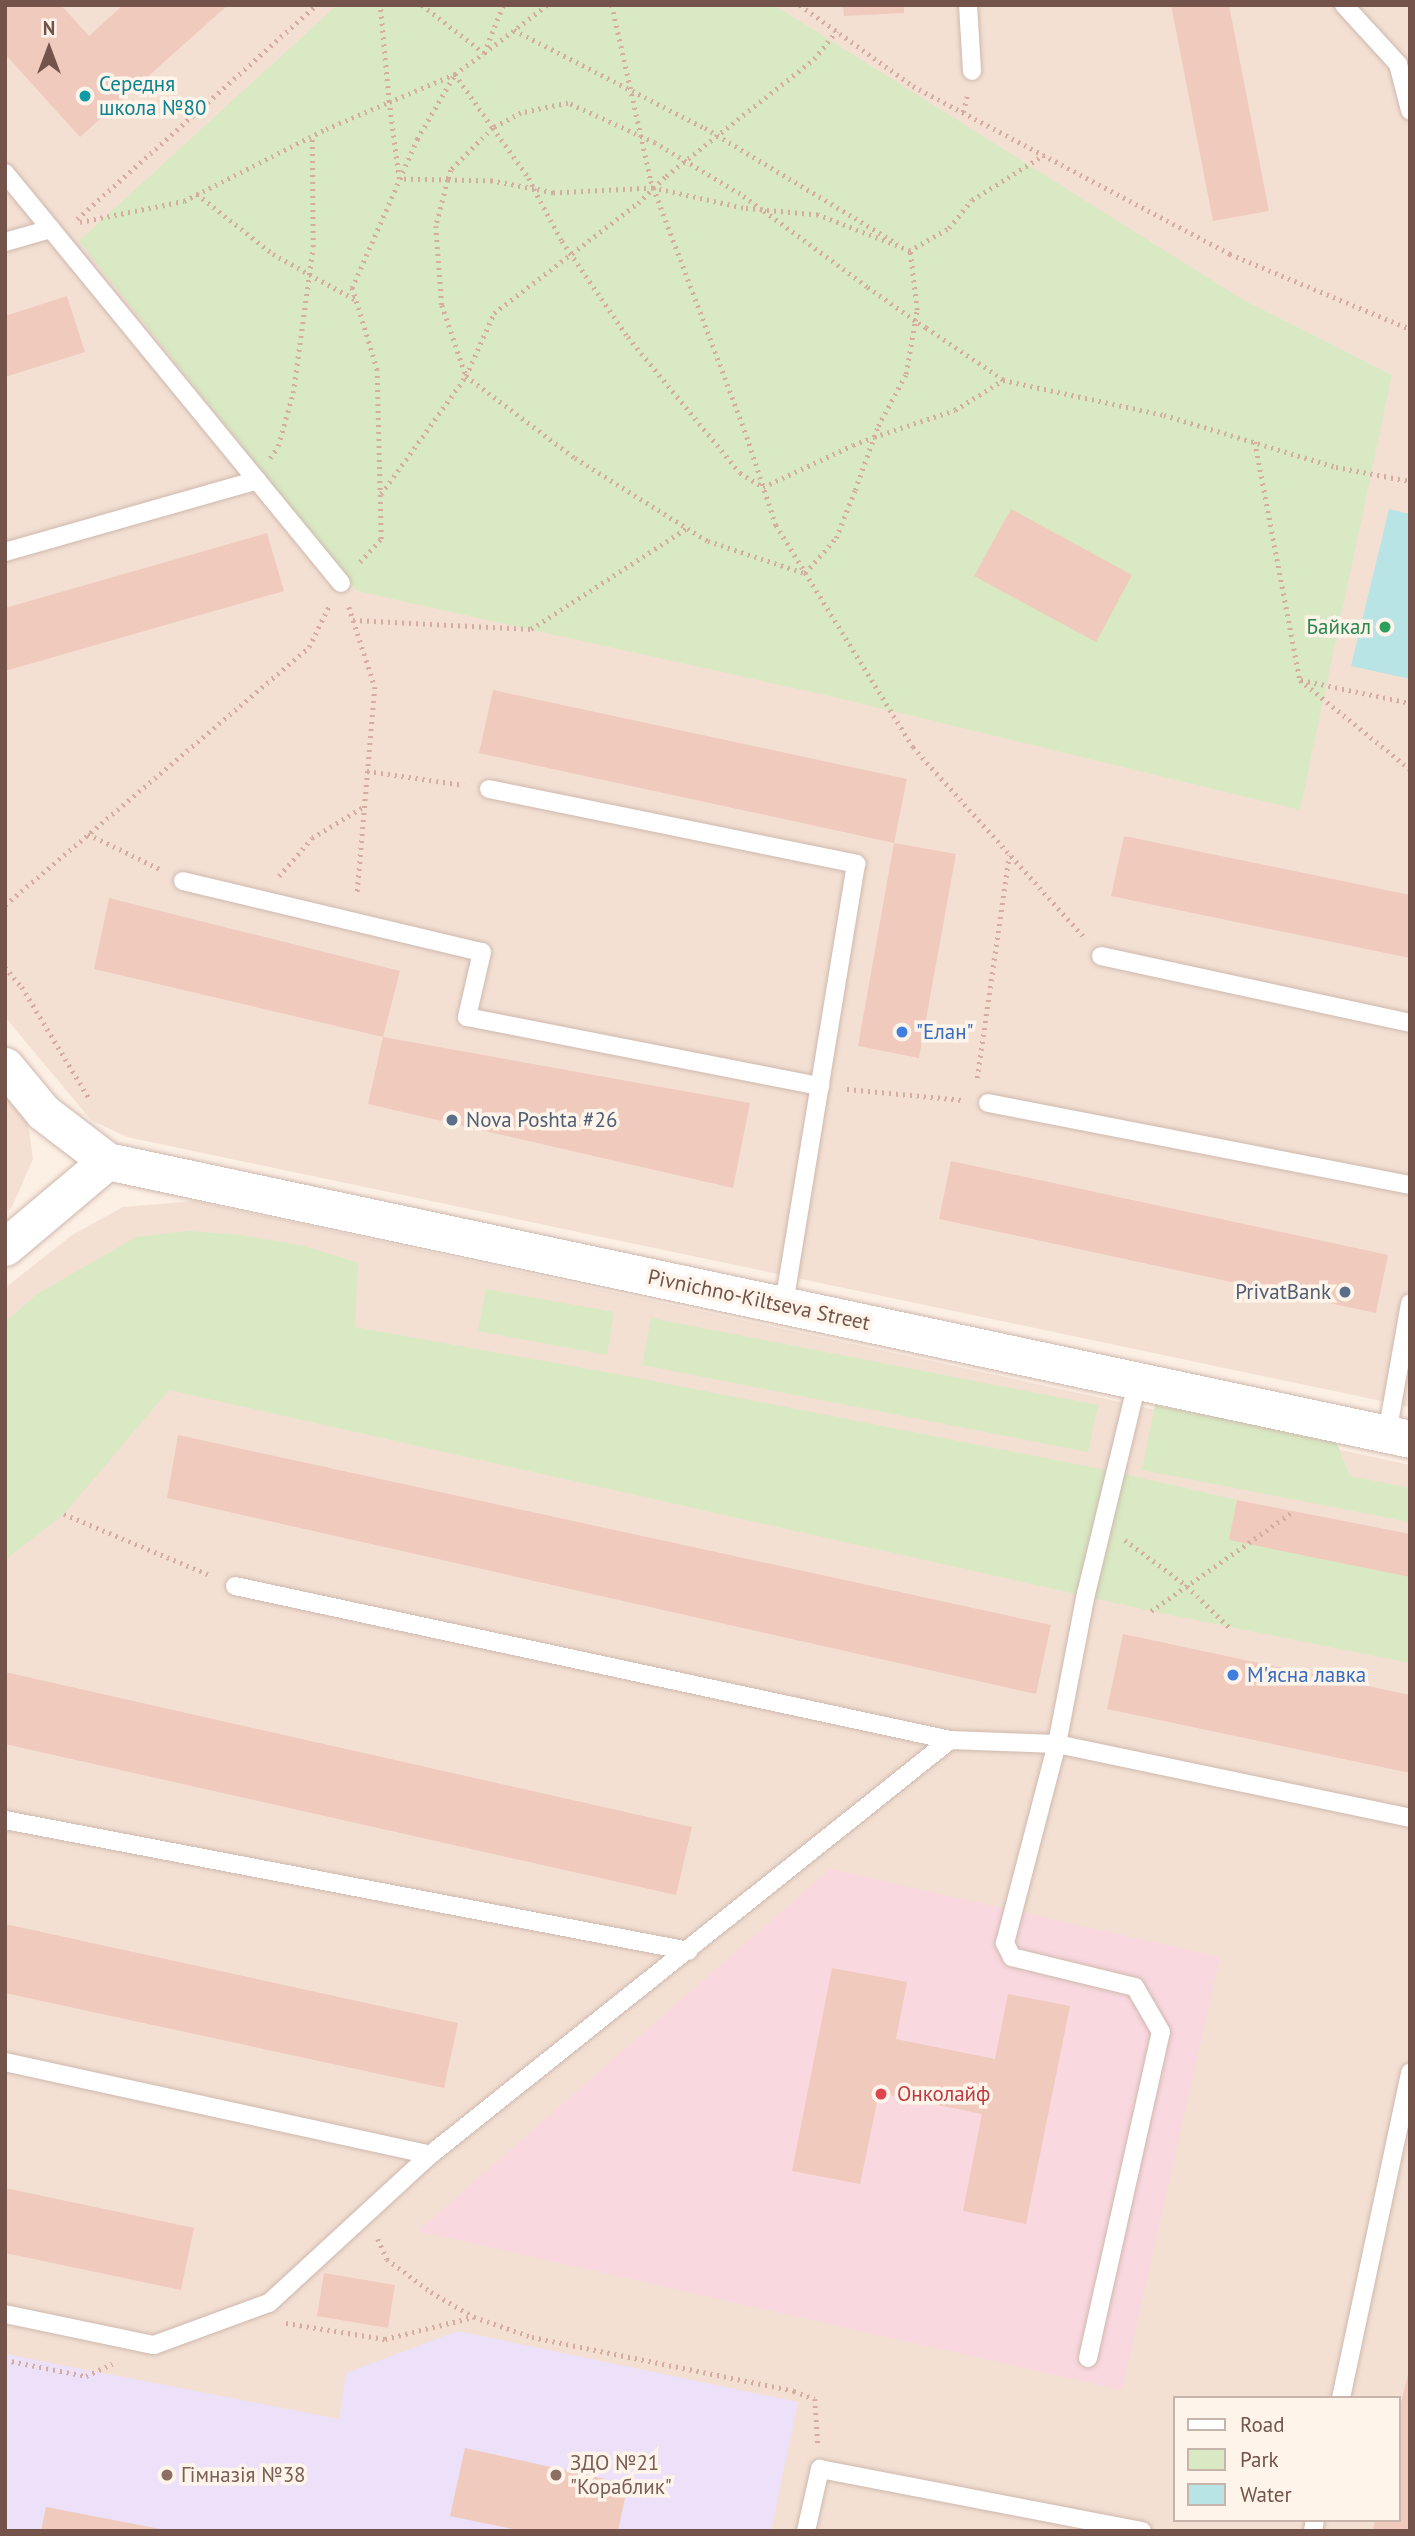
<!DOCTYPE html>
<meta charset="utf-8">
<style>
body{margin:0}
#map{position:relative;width:1415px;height:2536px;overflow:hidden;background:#fcefe4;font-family:"PT Sans",sans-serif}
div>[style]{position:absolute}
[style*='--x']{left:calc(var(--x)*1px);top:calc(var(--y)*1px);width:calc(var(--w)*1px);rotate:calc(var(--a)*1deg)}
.residential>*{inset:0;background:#f3e0d3}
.education>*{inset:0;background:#ece1f8}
.medical>*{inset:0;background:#f9d8e0}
.green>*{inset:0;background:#d8e9c3}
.water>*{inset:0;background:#b9e4e5}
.building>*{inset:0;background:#f0cabd}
.path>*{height:4.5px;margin-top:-2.25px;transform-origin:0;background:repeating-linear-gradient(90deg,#d5ada0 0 2px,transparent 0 7px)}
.roads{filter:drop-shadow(0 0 2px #cfb8ae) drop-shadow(0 0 2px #cfb8ae)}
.lane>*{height:18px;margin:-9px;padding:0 9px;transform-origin:9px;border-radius:9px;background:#fff}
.street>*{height:37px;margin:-18.5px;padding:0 18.5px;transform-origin:18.5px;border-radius:18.5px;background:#fff}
.dots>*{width:19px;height:19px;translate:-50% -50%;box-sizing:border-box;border:4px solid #fff4ea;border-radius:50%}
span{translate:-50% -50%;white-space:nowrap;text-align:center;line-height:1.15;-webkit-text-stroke:7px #fff4ea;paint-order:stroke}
.culture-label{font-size:21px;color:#0d838f}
.left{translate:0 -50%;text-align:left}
.leisure-label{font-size:21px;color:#27864d}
.right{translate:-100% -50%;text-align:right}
.shop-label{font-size:21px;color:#366cbe}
.service-label{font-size:21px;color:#4e5e75}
.street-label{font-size:21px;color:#73534a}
.health-label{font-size:21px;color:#be3a42}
.education-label{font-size:21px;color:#785e54}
.frame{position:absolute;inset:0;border:7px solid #73534a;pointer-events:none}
.legend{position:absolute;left:1173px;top:2396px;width:228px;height:126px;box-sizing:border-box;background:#fff4ea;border:2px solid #c7b4aa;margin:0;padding:9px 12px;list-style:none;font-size:21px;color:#73534a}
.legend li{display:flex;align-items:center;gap:14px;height:35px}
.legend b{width:35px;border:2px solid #c7b4aa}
.north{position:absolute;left:14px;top:14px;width:70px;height:70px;-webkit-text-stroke:5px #fff4ea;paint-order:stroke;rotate:0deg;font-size:19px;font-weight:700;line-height:28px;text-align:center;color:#73534a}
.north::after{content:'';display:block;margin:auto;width:24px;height:32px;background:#73534a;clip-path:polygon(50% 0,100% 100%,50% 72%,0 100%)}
</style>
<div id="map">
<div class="residential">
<i style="clip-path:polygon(5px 5px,1410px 5px,1410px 1407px,127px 1137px,91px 1120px,5px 1017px)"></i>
<i style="clip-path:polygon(5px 1085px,26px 1110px,33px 1159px,12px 1207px,5px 1213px)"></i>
<i style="clip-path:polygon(evenodd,195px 1201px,1410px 1465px,1410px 2531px,5px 2531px,5px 1288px,72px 1235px,123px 1207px,195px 1201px,1175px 2398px,1399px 2398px,1399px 2520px,1175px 2520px,1175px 2398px)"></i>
</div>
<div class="education">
<i style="clip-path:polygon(458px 2331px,798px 2402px,771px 2531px,5px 2531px,5px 2354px,339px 2419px,346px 2373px)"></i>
</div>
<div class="medical">
<i style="clip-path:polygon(830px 1869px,1220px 1957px,1122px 2390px,418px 2231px)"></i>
</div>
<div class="green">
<i style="clip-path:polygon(337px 5px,774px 5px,1245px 301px,1392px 375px,1300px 810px,830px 696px,357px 591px,79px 241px)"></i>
<i style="clip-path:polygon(187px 1231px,241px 1235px,305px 1246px,358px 1263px,355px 1327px,633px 1377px,1116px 1472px,1237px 1500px,1230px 1539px,1410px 1577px,1410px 1663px,1151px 1611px,169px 1390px,64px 1514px,5px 1560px,5px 1322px,37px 1294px,136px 1237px)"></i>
<i style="clip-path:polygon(486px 1289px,614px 1312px,607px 1355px,478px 1331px)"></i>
<i style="clip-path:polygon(651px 1318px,1098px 1405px,1088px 1452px,642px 1365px)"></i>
<i style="clip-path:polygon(1155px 1405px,1336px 1441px,1350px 1476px,1410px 1488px,1410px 1522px,1142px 1470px)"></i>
</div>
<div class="water">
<i style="clip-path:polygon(1389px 509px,1410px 514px,1410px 679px,1351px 666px)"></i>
</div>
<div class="building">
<i style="clip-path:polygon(5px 5px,61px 5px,89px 36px,123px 5px,228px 5px,80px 137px,5px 54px)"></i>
<i style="clip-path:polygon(843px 5px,904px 5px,904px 13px,844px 16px)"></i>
<i style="clip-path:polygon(1171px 5px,1229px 5px,1269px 211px,1213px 221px)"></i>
<i style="clip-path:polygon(67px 296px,85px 352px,5px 377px,5px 316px)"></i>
<i style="clip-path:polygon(1011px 509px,1132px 575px,1096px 642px,974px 576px)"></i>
<i style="clip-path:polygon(267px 533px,284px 591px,5px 671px,5px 608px)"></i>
<i style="clip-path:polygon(493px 690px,907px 779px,894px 843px,956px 854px,919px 1058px,858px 1046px,894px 843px,479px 753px)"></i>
<i style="clip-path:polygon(1124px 836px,1410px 895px,1410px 958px,1111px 896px)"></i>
<i style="clip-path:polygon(109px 898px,400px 971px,383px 1037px,750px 1103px,733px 1188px,368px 1104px,383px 1037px,94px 969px)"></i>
<i style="clip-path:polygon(951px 1161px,1388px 1255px,1376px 1313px,939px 1219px)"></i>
<i style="clip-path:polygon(178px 1435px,1051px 1625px,1036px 1694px,167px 1498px)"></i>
<i style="clip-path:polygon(1237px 1500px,1410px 1534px,1410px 1577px,1229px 1540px)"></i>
<i style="clip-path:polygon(1123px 1634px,1410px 1695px,1410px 1773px,1107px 1709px)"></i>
<i style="clip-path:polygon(5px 1672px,692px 1827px,676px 1895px,5px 1744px)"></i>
<i style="clip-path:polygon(5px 1924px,458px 2023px,444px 2088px,5px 1993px)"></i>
<i style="clip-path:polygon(832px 1968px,907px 1982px,896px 2039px,995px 2059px,1008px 1994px,1070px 2006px,1026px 2224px,963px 2211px,982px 2114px,879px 2093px,860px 2184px,792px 2171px)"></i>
<i style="clip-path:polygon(5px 2188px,194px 2228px,181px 2290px,5px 2253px)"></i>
<i style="clip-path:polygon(324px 2273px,395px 2285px,388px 2328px,317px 2316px)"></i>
<i style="clip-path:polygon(1410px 2367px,1410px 2531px,1373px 2531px,1375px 2520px,1399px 2520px,1399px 2410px)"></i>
<i style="clip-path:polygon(465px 2448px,628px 2484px,618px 2531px,522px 2531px,450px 2516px)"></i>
<i style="clip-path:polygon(46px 2507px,160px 2529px,160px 2531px,41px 2531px)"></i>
</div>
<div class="path">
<i style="--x:422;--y:5;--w:78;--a:37.7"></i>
<i style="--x:484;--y:53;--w:79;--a:-37.3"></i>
<i style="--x:612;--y:5;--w:180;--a:77.5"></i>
<i style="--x:651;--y:181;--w:273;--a:69.4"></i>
<i style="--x:747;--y:437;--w:93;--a:71.8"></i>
<i style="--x:776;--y:525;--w:261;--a:58.3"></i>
<i style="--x:913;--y:747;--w:256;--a:48"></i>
<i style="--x:800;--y:5;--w:139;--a:35.6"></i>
<i style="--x:913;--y:86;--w:359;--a:27.9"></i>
<i style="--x:1230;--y:254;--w:195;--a:22.6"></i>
<i style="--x:514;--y:30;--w:215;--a:27.2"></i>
<i style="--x:705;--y:128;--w:225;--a:31"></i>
<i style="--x:963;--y:112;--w:16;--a:-76"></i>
<i style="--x:197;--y:194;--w:97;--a:38.3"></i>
<i style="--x:273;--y:254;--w:95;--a:29"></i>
<i style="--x:77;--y:219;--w:321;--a:-41.8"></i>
<i style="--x:80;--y:222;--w:106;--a:-11.4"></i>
<i style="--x:184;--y:201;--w:159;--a:-26.9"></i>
<i style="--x:326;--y:129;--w:69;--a:-23.2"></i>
<i style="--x:389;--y:102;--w:72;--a:-23"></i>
<i style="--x:455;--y:74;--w:66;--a:54.9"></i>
<i style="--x:493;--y:128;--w:62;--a:54.2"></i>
<i style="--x:529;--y:178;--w:12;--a:66"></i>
<i style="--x:534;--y:189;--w:59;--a:61.7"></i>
<i style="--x:562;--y:241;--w:116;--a:55.5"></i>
<i style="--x:628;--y:337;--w:176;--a:50.5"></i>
<i style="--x:740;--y:473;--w:27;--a:31"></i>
<i style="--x:763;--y:487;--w:99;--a:-25"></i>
<i style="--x:853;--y:445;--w:22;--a:-21"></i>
<i style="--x:874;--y:437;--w:85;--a:-18.4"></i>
<i style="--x:955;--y:410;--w:57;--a:-32"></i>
<i style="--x:1003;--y:380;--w:93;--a:-146"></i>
<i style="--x:926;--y:328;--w:13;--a:-148"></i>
<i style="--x:915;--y:321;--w:59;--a:-144.7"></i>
<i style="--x:867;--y:287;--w:130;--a:-143.7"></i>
<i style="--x:762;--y:210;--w:27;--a:-144"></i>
<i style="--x:740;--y:194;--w:99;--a:-149"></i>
<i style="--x:655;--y:143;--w:96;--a:-155.3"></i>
<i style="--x:568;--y:103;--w:48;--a:168"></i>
<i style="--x:521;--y:113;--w:32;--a:152"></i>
<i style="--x:493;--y:128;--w:59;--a:135"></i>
<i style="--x:451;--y:170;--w:10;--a:107"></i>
<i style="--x:448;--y:180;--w:48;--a:104.6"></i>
<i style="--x:436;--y:226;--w:79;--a:85.7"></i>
<i style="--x:442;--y:305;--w:75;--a:71.3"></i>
<i style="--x:466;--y:376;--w:136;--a:37"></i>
<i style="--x:575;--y:458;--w:157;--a:32"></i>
<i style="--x:708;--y:541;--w:102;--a:18.3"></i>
<i style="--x:805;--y:573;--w:47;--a:-48.5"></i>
<i style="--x:836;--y:538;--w:52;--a:-68.4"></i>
<i style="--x:855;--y:490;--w:56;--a:-70.3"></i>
<i style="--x:874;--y:437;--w:12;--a:-70"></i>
<i style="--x:878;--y:426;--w:59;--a:-61.7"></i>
<i style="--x:906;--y:374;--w:54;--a:-80.4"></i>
<i style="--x:915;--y:321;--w:11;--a:-80"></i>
<i style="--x:917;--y:310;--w:59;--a:-96.8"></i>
<i style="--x:910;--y:251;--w:99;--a:-158.6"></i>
<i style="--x:818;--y:215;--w:56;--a:-174.9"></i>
<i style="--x:762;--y:210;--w:19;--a:-174"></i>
<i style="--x:743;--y:208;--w:92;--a:-167.5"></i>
<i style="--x:653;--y:188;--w:100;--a:177.1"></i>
<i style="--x:553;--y:193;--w:19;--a:-168"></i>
<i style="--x:534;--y:189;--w:43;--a:-169.2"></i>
<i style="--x:492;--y:181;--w:44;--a:-178.7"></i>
<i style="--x:448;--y:180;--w:49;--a:-178.8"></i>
<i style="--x:399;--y:179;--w:78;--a:-97.4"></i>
<i style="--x:389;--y:102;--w:97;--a:-95.3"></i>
<i style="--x:909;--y:251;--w:46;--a:-29.9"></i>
<i style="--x:949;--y:228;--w:36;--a:-51"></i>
<i style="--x:972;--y:200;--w:85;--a:-32"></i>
<i style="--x:1003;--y:380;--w:165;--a:12.3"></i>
<i style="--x:1164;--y:415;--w:180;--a:16.8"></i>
<i style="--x:1336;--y:467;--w:75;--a:10.7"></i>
<i style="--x:1255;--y:442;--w:242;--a:79.3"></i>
<i style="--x:1300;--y:680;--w:141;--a:39"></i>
<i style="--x:270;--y:458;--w:14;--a:-56"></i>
<i style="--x:278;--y:446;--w:55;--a:-74.2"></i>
<i style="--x:293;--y:393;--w:147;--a:-82.2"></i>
<i style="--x:313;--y:247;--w:111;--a:-90.5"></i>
<i style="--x:381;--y:494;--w:145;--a:-54.2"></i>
<i style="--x:466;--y:376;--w:69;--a:-66"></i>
<i style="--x:494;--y:313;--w:181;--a:-37.4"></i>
<i style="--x:638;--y:203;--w:39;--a:-44"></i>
<i style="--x:666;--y:176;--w:189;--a:-38.3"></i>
<i style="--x:814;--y:59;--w:36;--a:-51"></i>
<i style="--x:360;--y:562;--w:31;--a:-48"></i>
<i style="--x:381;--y:539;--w:169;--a:-91.4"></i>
<i style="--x:377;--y:370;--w:86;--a:-107"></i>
<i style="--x:352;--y:288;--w:163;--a:-66.4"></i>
<i style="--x:417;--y:139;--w:75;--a:-59.7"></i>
<i style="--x:455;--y:74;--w:36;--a:-36"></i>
<i style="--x:484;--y:53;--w:52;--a:-68.4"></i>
<i style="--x:349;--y:607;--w:84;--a:72"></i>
<i style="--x:375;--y:687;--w:209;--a:94.9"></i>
<i style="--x:353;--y:620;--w:178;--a:2.9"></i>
<i style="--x:531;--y:629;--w:186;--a:-32.9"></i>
<i style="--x:1301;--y:680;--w:111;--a:11.9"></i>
<i style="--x:367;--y:771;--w:98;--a:8.2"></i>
<i style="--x:88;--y:834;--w:80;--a:25.9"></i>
<i style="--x:279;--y:876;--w:50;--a:-49"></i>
<i style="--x:312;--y:838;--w:60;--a:-31.3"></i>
<i style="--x:5;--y:905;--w:399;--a:-40.3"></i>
<i style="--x:309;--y:647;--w:46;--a:-64"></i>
<i style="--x:5;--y:967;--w:26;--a:50"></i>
<i style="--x:22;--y:987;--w:130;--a:58.9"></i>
<i style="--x:977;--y:1078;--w:225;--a:-81.8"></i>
<i style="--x:847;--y:1089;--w:117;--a:5.4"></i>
<i style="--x:64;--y:1514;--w:160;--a:22.7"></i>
<i style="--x:1125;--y:1540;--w:77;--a:36.6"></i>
<i style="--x:1187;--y:1586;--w:59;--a:44.3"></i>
<i style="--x:1151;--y:1611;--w:174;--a:-35"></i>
<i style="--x:378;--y:2239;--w:22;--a:66"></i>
<i style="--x:387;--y:2259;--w:55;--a:36.9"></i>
<i style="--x:431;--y:2292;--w:50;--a:30.2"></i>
<i style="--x:474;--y:2317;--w:61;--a:19"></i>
<i style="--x:532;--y:2337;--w:268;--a:11.6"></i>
<i style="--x:794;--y:2391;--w:22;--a:21"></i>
<i style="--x:815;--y:2399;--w:45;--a:86.2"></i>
<i style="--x:286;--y:2323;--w:100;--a:9.2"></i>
<i style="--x:385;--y:2339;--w:91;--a:-14"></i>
<i style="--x:5;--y:2360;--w:83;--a:11.2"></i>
<i style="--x:86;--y:2376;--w:29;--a:-25"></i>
</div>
<div class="roads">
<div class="lane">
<i style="--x:968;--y:5;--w:66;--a:86.5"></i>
<i style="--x:1344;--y:5;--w:80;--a:47.5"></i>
<i style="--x:1398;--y:64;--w:48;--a:75.4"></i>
<i style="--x:5;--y:173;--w:530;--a:50.66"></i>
<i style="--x:5;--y:242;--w:48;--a:-15.8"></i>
<i style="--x:5;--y:552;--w:262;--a:-15.9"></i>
<i style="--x:489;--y:789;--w:375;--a:11.5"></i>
<i style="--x:856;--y:864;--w:447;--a:99.3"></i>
<i style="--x:183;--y:881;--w:307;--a:13.4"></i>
<i style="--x:482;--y:952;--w:67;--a:103"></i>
<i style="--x:467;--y:1017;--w:360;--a:11.1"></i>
<i style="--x:1101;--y:956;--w:316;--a:12.2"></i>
<i style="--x:988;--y:1103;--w:430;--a:11"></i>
<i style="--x:1387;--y:1434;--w:133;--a:-80"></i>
<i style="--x:235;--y:1586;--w:731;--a:12.15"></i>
<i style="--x:5;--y:1820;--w:696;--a:10.84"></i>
<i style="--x:5;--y:2062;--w:435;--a:12.3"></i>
<i style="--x:5;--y:2314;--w:152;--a:11.8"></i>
<i style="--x:154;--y:2345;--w:122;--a:-20.1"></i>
<i style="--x:269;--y:2303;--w:219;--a:-42.6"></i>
<i style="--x:430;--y:2155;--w:665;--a:-38.59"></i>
<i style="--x:950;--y:1740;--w:107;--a:2.1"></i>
<i style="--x:1057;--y:1744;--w:361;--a:11.8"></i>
<i style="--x:1088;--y:2358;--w:334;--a:-77.4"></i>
<i style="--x:1161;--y:2032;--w:52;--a:-120"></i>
<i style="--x:1135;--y:1987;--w:127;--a:-166.3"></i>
<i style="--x:1012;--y:1957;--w:16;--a:-117"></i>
<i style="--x:1005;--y:1943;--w:206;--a:-75.4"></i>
<i style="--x:1057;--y:1744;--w:153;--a:-79.1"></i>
<i style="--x:1086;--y:1594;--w:217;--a:-76.4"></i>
<i style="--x:1341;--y:2398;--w:333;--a:-78"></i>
<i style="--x:806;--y:2531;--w:64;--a:-77.3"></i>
<i style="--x:820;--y:2469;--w:328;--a:10.9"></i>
<i style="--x:1313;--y:2531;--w:11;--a:-80"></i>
</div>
<div class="street">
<i style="--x:5;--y:1066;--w:60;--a:50.4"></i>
<i style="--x:43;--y:1112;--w:81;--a:37.4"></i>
<i style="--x:107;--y:1161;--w:1332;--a:12.04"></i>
<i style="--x:5;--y:1247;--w:133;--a:-40.1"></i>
</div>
</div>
<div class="dots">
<i style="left:85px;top:96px;background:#0f9aa8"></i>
<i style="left:1385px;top:627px;background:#2e9e5b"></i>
<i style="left:902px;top:1032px;background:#3f7fe0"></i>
<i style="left:452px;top:1120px;background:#5c6f8a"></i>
<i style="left:1345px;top:1292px;background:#5c6f8a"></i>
<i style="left:1233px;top:1675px;background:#3f7fe0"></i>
<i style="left:881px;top:2094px;background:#e0444e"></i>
<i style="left:167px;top:2475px;background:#8d6e63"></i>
<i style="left:556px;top:2475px;background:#8d6e63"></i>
</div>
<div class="culture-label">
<span class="left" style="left:99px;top:96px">Середня<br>школа №80</span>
</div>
<div class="leisure-label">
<span class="right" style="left:1371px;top:627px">Байкал</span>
</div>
<div class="shop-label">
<span class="left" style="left:916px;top:1032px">"Елан"</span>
<span class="left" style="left:1247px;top:1675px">М'ясна лавка</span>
</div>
<div class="service-label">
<span class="left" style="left:466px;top:1120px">Nova Poshta #26</span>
<span class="right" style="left:1331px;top:1292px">PrivatBank</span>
</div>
<div class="street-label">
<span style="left:759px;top:1300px;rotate:12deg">Pivnichno-Kiltseva Street</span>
</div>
<div class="health-label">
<span class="left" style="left:897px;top:2094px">Онколайф</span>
</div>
<div class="education-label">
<span class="left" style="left:570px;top:2475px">ЗДО №21<br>"Кораблик"</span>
<span class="left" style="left:181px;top:2475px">Гімназія №38</span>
</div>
<div class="frame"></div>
<ul class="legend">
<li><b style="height:9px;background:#fff"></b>Road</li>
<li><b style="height:19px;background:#d8e9c3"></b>Park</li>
<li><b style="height:19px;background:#b9e4e5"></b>Water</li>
</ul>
<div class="north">N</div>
</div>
